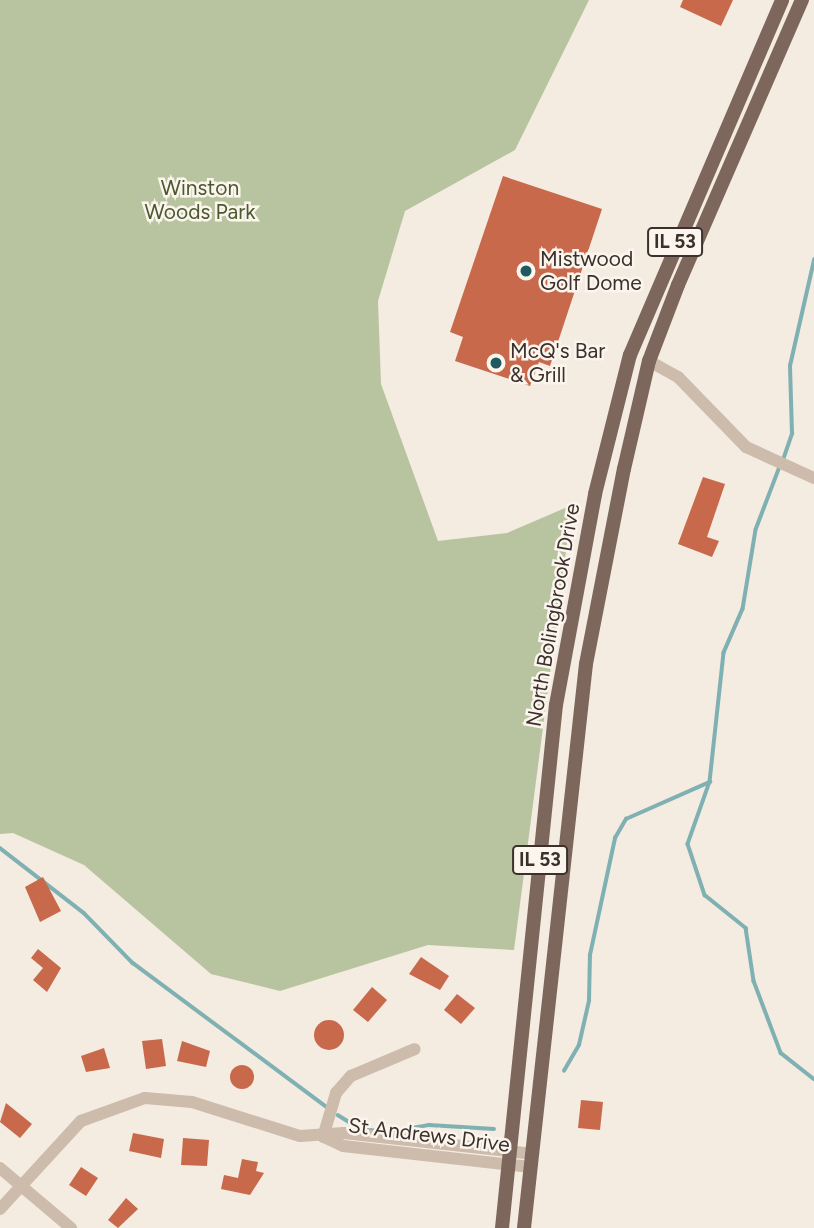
<!DOCTYPE html>
<style>
body{margin:0}
#map{position:relative;width:814px;height:1228px;overflow:hidden;background:#f4ebe1;font-family:Figtree,sans-serif}
div>[style]{position:absolute}
[style*='--x']{left:calc(var(--x)*1px);top:calc(var(--y)*1px);width:calc(var(--w)*1px);rotate:calc(var(--a)*1deg)}
.green>*{inset:0;background:#b8c4a0}
.stream>*{height:3.5px;margin:-1.75px;padding:0 1.75px;transform-origin:1.75px;border-radius:1.75px;background:#7fb0b2}
.building>*{inset:0;background:#c8694b}
.round{border-radius:50%}
.minor>*{height:12px;margin:-6px;padding:0 6px;transform-origin:6px;border-radius:6px;background:#cdbbac}
.major>*{height:14px;margin:-7px;padding:0 7px;transform-origin:7px;border-radius:7px;background:#7d675c}
.dots>*{width:19px;height:19px;translate:-50% -50%;box-sizing:border-box;border:4px solid #fbf5ee;border-radius:50%}
span{translate:-50% -50%;white-space:nowrap;text-align:center;line-height:1.15;-webkit-text-stroke:5px #fbf5ee;paint-order:stroke}
.shield-label span{padding:2px 5px;background:#fbf5ee;border:2px solid;border-radius:5px;-webkit-text-stroke-width:0}
.shield-label{font-size:19px;color:#3b302b;font-weight:700}
.park-label{font-size:21px;color:#4a5a2e}
.poi-label{font-size:21px;color:#3b302b}
.left{translate:0 -50%;text-align:left}
.street-label{font-size:21px;color:#3b302b}
</style>
<div id="map">
<div class="green">
<i style="clip-path:polygon(0 0,589px 0,515px 150px,405px 211px,378px 301px,381px 384px,438px 541px,507px 533px,572px 505px,514px 950px,428px 945px,280px 991px,211px 974px,84px 865px,13px 833px,0 834px)"></i>
</div>
<div class="stream">
<i style="--x:783;--y:460;--w:28;--a:-71"></i>
<i style="--x:792;--y:434;--w:68;--a:-91.7"></i>
<i style="--x:790;--y:366;--w:109;--a:-77.2"></i>
<i style="--x:780;--y:467;--w:67;--a:110.9"></i>
<i style="--x:756;--y:530;--w:80;--a:99.3"></i>
<i style="--x:743;--y:609;--w:48;--a:113.4"></i>
<i style="--x:724;--y:653;--w:130;--a:96.2"></i>
<i style="--x:710;--y:782;--w:66;--a:109.5"></i>
<i style="--x:688;--y:844;--w:54;--a:71.6"></i>
<i style="--x:705;--y:895;--w:53;--a:38.8"></i>
<i style="--x:746;--y:928;--w:54;--a:81.4"></i>
<i style="--x:754;--y:981;--w:77;--a:69.4"></i>
<i style="--x:781;--y:1053;--w:42;--a:38.2"></i>
<i style="--x:0;--y:848;--w:106;--a:37.7"></i>
<i style="--x:84;--y:913;--w:70;--a:45.6"></i>
<i style="--x:133;--y:963;--w:242;--a:36.6"></i>
<i style="--x:564;--y:1071;--w:30;--a:-60"></i>
<i style="--x:579;--y:1045;--w:45;--a:-77.2"></i>
<i style="--x:589;--y:1001;--w:46;--a:-88.8"></i>
<i style="--x:590;--y:955;--w:120;--a:-77.9"></i>
<i style="--x:615;--y:838;--w:22;--a:-60"></i>
<i style="--x:626;--y:819;--w:92;--a:-23.8"></i>
<i style="--x:338;--y:1115;--w:26;--a:32"></i>
<i style="--x:360;--y:1129;--w:29;--a:6"></i>
<i style="--x:389;--y:1132;--w:41;--a:-9.9"></i>
<i style="--x:429;--y:1125;--w:65;--a:3.5"></i>
</div>
<div class="building">
<i style="clip-path:polygon(683px 0,733px 0,721px 26px,680px 7px)"></i>
<i style="clip-path:polygon(503px 176px,602px 209px,550px 366px,539px 362px,530px 386px,455px 361px,463px 337px,450px 332px)"></i>
<i style="clip-path:polygon(703px 477px,725px 484px,707px 537px,719px 541px,712px 557px,678px 544px)"></i>
<i style="clip-path:polygon(43px 877px,61px 911px,40px 922px,25px 887px)"></i>
<i style="clip-path:polygon(38px 949px,61px 968px,47px 992px,33px 980px,43px 968px,31px 958px)"></i>
<i style="clip-path:polygon(421px 957px,449px 976px,440px 990px,409px 974px)"></i>
<i style="clip-path:polygon(372px 987px,387px 1000px,368px 1022px,353px 1010px)"></i>
<i style="clip-path:polygon(457px 994px,475px 1008px,461px 1024px,444px 1010px)"></i>
<i class="round" style="left:314px;top:1020px;width:30px;height:30px"></i>
<i style="clip-path:polygon(162px 1039px,166px 1066px,146px 1069px,142px 1041px)"></i>
<i style="clip-path:polygon(182px 1041px,210px 1051px,206px 1067px,177px 1061px)"></i>
<i style="clip-path:polygon(104px 1048px,110px 1068px,86px 1072px,81px 1056px)"></i>
<i class="round" style="left:230px;top:1065px;width:24px;height:24px"></i>
<i style="clip-path:polygon(581px 1100px,603px 1102px,600px 1130px,578px 1128px)"></i>
<i style="clip-path:polygon(6px 1103px,32px 1124px,20px 1138px,0 1122px)"></i>
<i style="clip-path:polygon(133px 1133px,164px 1139px,161px 1158px,129px 1151px)"></i>
<i style="clip-path:polygon(183px 1138px,209px 1140px,207px 1166px,181px 1165px)"></i>
<i style="clip-path:polygon(242px 1159px,258px 1162px,256px 1171px,264px 1173px,250px 1195px,221px 1189px,224px 1175px,238px 1178px)"></i>
<i style="clip-path:polygon(81px 1167px,98px 1178px,86px 1196px,69px 1185px)"></i>
<i style="clip-path:polygon(126px 1198px,138px 1209px,118px 1228px,108px 1220px)"></i>
</div>
<div class="minor">
<i style="--x:649;--y:361;--w:33;--a:29"></i>
<i style="--x:678;--y:377;--w:98;--a:45.8"></i>
<i style="--x:746;--y:447;--w:75;--a:24.5"></i>
<i style="--x:323;--y:1137;--w:46;--a:-73.5"></i>
<i style="--x:336;--y:1093;--w:23;--a:-49"></i>
<i style="--x:351;--y:1076;--w:69;--a:-22.9"></i>
<i style="--x:324;--y:1137;--w:21;--a:25"></i>
<i style="--x:343;--y:1146;--w:189;--a:6.4"></i>
<i style="--x:0;--y:1168;--w:93;--a:40.2"></i>
<i style="--x:0;--y:1209;--w:120;--a:-47.4"></i>
<i style="--x:81;--y:1121;--w:68;--a:-19.8"></i>
<i style="--x:145;--y:1098;--w:47;--a:4.9"></i>
<i style="--x:192;--y:1102;--w:113;--a:17.5"></i>
<i style="--x:300;--y:1136;--w:44;--a:-3.9"></i>
<i style="--x:344;--y:1133;--w:190;--a:6.3"></i>
</div>
<div class="major">
<i style="--x:502;--y:1228;--w:526;--a:-84.11"></i>
<i style="--x:556;--y:705;--w:215;--a:-79.5"></i>
<i style="--x:595;--y:494;--w:143;--a:-75.9"></i>
<i style="--x:630;--y:355;--w:386;--a:-66.8"></i>
<i style="--x:524;--y:1228;--w:567;--a:-83.73"></i>
<i style="--x:586;--y:664;--w:199;--a:-79"></i>
<i style="--x:624;--y:469;--w:111;--a:-77"></i>
<i style="--x:649;--y:361;--w:81;--a:-69.1"></i>
<i style="--x:678;--y:285;--w:311;--a:-66.5"></i>
</div>
<div class="dots">
<i style="left:526px;top:271px;background:#1f5a5e"></i>
<i style="left:496px;top:363px;background:#1f5a5e"></i>
</div>
<div class="shield-label">
<span style="left:675px;top:242px">IL 53</span>
<span style="left:540px;top:860px">IL 53</span>
</div>
<div class="park-label">
<span style="left:200px;top:200px">Winston<br>Woods Park</span>
</div>
<div class="poi-label">
<span class="left" style="left:540px;top:271px">Mistwood<br>Golf Dome</span>
<span class="left" style="left:510px;top:363px">McQ's Bar<br>&amp; Grill</span>
</div>
<div class="street-label">
<span style="left:553px;top:615px;rotate:-80deg">North Bolingbrook Drive</span>
<span style="left:429px;top:1135px;rotate:7deg">St Andrews Drive</span>
</div>
</div>
